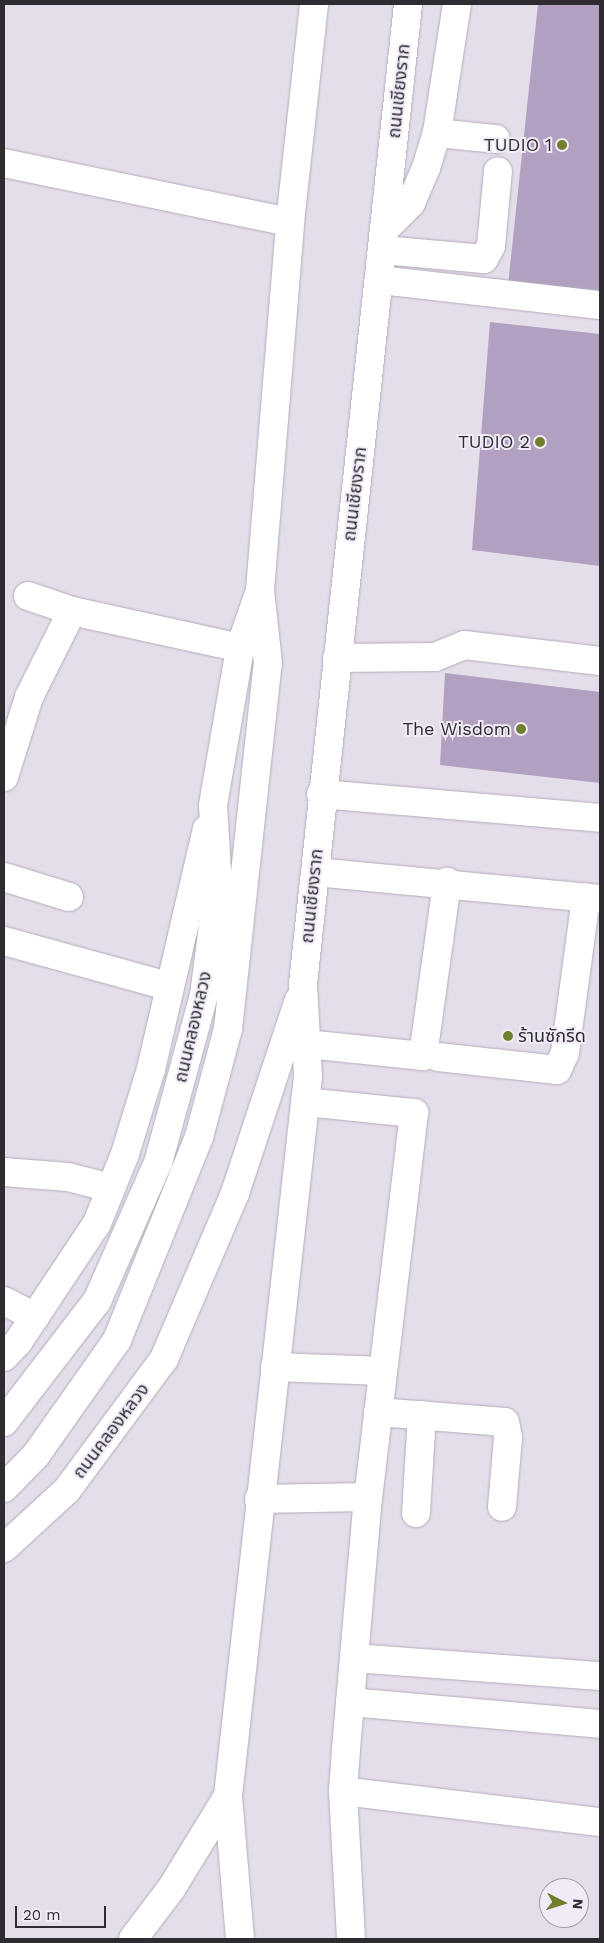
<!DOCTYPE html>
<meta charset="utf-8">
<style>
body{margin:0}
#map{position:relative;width:604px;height:1943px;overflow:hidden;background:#e4ddea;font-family:"Work Sans","Noto Sans Thai",sans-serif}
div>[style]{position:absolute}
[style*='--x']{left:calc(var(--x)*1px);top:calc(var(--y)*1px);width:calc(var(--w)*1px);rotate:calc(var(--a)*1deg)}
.building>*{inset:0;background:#b2a0c0}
.roads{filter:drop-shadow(0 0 1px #b3acb9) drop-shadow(0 0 1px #b3acb9)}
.minor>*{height:28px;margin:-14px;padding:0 14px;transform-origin:14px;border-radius:14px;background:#fff}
.major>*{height:28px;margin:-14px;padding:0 14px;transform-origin:14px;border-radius:14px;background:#fff}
.dots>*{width:14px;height:14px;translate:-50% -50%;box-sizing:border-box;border:2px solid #f1eaf7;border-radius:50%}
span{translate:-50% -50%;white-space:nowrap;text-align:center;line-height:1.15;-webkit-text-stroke:4px #f1eaf7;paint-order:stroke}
.street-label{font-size:18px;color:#2e2c31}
.poi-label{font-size:18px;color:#2e2c31}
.right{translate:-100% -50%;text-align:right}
.left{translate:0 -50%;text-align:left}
.frame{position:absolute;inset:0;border:5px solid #2e2c31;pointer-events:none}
.north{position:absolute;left:539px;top:1878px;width:50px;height:50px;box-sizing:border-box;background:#f1eaf7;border:1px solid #a39ea8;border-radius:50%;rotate:95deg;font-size:14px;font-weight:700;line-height:20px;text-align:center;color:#2e2c31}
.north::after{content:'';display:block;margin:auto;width:18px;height:22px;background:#707f2d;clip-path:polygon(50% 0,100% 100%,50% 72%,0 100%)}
.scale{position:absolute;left:15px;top:1906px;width:91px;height:22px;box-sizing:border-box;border:2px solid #2e2c31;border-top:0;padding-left:6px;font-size:15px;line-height:18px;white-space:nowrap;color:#2e2c31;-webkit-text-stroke:4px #f1eaf7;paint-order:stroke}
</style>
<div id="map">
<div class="building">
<i style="clip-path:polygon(538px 4px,600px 4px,600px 295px,508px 285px)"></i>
<i style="clip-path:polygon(490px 322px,600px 334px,600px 566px,472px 550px)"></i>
<i style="clip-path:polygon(445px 673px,600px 692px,600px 783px,440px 765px)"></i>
</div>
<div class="roads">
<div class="minor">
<i style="--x:437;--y:133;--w:59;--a:5.8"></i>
<i style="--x:4;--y:163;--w:292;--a:11.7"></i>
<i style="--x:385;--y:229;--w:37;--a:-45"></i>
<i style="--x:411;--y:203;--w:38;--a:-67"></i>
<i style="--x:426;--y:168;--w:37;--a:-73"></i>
<i style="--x:437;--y:133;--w:131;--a:-81.2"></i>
<i style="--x:383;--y:250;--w:101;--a:5.1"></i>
<i style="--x:484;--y:259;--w:15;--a:-62"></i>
<i style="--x:491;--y:246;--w:75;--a:-84.7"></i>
<i style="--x:380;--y:280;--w:221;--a:6.5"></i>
<i style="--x:28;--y:596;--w:46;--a:18.8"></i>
<i style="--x:72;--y:611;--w:172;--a:12.4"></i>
<i style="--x:337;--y:658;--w:98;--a:-0.6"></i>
<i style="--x:435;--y:657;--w:31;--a:-22"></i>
<i style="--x:464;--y:645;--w:137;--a:6.7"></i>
<i style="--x:4;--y:777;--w:84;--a:-72.6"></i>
<i style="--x:29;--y:697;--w:96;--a:-63.4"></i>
<i style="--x:321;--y:794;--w:280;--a:4.9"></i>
<i style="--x:315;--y:872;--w:286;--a:5.4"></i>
<i style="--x:4;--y:877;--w:68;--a:17.1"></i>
<i style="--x:4;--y:941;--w:169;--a:15.4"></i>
<i style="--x:307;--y:1044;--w:117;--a:5.9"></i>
<i style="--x:423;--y:1056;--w:176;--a:-82.1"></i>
<i style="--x:438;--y:1057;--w:120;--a:6.2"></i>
<i style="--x:557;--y:1070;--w:19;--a:-65"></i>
<i style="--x:565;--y:1053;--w:157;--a:-82.3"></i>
<i style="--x:305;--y:1102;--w:110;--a:5.8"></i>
<i style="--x:414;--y:1113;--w:387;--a:96.8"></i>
<i style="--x:368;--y:1497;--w:254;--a:95"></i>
<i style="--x:346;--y:1750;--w:41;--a:94.2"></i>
<i style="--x:343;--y:1791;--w:148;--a:86.9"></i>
<i style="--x:4;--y:1172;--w:64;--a:4.5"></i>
<i style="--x:68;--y:1177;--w:44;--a:14.3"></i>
<i style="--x:4;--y:1301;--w:35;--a:27"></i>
<i style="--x:275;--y:1367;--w:108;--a:2.1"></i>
<i style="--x:378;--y:1412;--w:127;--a:4.5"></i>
<i style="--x:505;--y:1422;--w:16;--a:79"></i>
<i style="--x:508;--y:1438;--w:69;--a:95"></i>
<i style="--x:259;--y:1499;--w:109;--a:-1.1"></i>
<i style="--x:416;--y:1513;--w:98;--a:-86.5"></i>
<i style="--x:354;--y:1658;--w:247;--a:4.2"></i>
<i style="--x:350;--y:1702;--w:251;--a:5"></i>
<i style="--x:343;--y:1791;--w:259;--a:6.9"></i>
</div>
<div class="major">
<i style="--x:4;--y:1357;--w:21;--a:-47"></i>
<i style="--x:18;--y:1342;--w:143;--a:-56.4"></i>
<i style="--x:97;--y:1223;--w:74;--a:-67.9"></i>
<i style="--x:125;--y:1154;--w:89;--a:-73"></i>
<i style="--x:151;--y:1069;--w:246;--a:-76.9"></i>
<i style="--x:4;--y:1422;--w:153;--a:-52.5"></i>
<i style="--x:97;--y:1301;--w:151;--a:-66.2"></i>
<i style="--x:158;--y:1163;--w:174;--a:-74.7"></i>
<i style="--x:204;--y:995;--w:109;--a:-82.6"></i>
<i style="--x:218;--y:887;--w:82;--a:-93.5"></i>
<i style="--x:213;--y:805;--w:159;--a:-80.2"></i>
<i style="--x:240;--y:648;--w:55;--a:-70.9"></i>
<i style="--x:4;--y:1488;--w:46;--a:-45.9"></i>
<i style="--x:36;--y:1455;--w:141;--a:-54.8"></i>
<i style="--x:117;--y:1340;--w:219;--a:-68"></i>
<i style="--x:199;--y:1137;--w:112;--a:-75"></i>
<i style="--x:228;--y:1029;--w:368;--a:-83.8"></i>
<i style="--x:268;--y:663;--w:73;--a:-96.3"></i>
<i style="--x:260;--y:590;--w:369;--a:-85.3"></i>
<i style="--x:290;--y:222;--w:219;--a:-83.7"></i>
<i style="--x:4;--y:1548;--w:86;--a:-42.6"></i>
<i style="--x:67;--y:1490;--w:163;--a:-53.5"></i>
<i style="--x:164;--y:1359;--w:181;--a:-66.8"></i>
<i style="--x:235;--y:1193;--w:203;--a:-71.7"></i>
<i style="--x:133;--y:1939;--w:63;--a:-52.8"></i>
<i style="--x:171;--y:1889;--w:109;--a:-58.5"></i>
<i style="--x:240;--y:1939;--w:144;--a:-94.8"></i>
<i style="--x:228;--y:1796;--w:724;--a:-83.66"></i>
<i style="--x:308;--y:1076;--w:92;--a:-93.1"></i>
<i style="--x:303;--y:984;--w:986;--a:-83.88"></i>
</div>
</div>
<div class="dots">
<i style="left:562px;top:145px;background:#707f2d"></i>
<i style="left:540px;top:442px;background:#707f2d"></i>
<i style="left:521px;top:729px;background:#707f2d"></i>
<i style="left:508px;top:1036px;background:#707f2d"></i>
</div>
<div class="street-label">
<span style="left:399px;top:91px;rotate:-84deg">ถนนเชียงราก</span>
<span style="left:355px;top:494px;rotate:-83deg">ถนนเชียงราก</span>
<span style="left:312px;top:896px;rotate:-84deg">ถนนเชียงราก</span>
<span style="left:193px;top:1027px;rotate:-77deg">ถนนคลองหลวง</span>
<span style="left:111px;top:1431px;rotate:-53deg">ถนนคลองหลวง</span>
</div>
<div class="poi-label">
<span class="right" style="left:552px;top:145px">TUDIO 1</span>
<span class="right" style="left:530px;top:442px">TUDIO 2</span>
<span class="right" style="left:511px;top:729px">The Wisdom</span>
<span class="left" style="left:518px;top:1036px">ร้านซักรีด</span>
</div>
<div class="frame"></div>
<div class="north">N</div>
<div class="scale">20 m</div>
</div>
